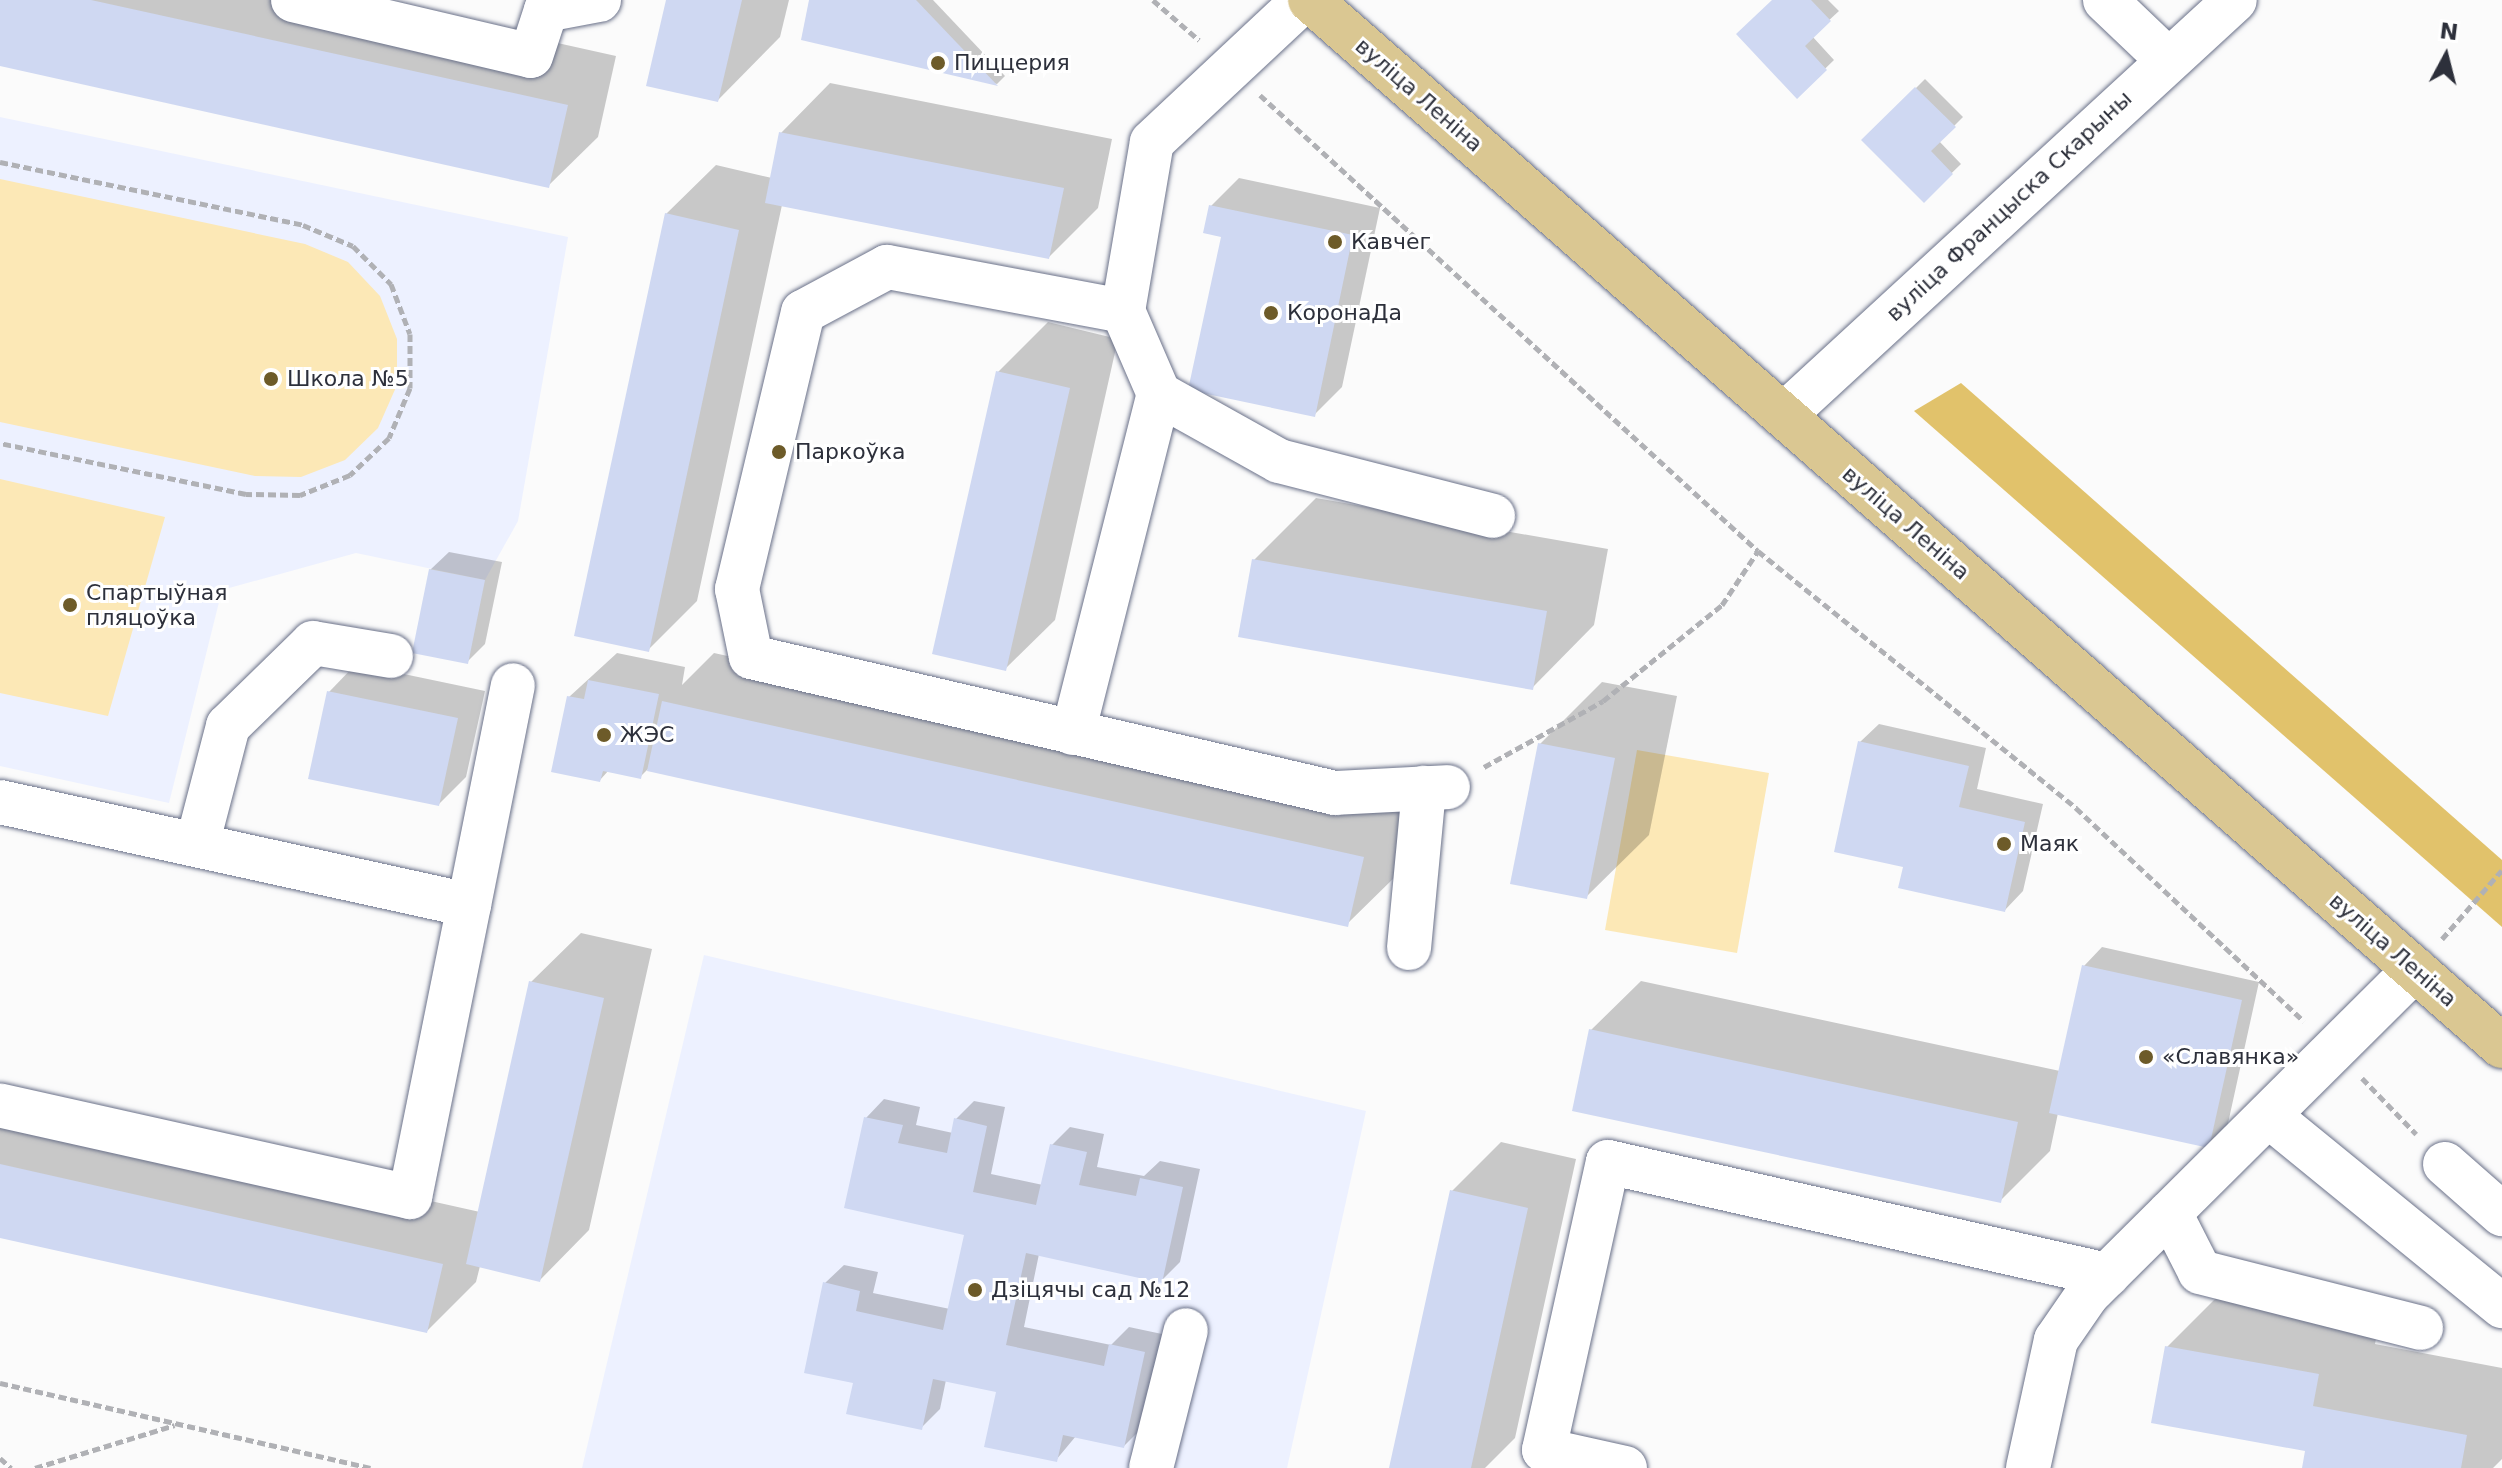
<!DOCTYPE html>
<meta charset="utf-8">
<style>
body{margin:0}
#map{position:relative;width:2502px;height:1468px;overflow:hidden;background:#fbfbfb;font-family:"DejaVu Sans",sans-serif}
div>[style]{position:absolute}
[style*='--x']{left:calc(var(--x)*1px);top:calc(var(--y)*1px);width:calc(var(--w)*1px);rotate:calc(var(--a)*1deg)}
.built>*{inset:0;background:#edf1ff}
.green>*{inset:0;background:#fce8b6}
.forest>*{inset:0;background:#e1c26b}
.shadow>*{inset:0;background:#0003}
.building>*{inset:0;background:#cfd8f2}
.path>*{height:5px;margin-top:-2.5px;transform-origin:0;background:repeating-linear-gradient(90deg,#b0b1b5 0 8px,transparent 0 12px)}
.roads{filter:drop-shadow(0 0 2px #6a7189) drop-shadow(0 0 2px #6a7189)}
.minor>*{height:44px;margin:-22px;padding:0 22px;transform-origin:22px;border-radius:22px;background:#fff}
.major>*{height:44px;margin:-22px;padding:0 22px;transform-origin:22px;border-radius:22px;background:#dac792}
.dots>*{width:22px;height:22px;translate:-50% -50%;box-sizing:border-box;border:4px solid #fff;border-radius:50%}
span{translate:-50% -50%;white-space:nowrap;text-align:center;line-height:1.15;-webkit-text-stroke:6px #fff;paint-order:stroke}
.poi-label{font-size:22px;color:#2d303b}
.left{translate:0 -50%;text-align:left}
.street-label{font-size:22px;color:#2d303b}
.north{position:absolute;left:2406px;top:16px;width:80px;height:80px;-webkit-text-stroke:6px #fff;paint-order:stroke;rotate:7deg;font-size:22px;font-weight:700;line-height:32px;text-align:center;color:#2d303b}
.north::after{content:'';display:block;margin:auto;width:28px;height:36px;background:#2d303b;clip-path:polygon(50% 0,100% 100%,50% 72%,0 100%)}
</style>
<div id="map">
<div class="built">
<i style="clip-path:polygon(0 117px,568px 237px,518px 521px,485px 580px,356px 553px,222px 590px,169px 803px,0 766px)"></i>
<i style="clip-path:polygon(704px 955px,1366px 1111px,1287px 1468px,582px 1468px)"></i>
</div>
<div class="green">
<i style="clip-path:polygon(0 179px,305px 244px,348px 262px,380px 296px,397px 339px,397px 385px,378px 428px,345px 460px,301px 477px,255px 476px,0 422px)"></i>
<i style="clip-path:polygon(0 479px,165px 517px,108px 716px,0 693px)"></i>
<i style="clip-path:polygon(1637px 750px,1769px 773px,1737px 953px,1605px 930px)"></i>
</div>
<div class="forest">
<i style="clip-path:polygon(1961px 383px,2502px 860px,2502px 927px,1914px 411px)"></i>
</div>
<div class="shadow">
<i style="clip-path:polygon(0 0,363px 0,616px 56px,598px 137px,548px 186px,0 64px)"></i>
<i style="clip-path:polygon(668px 0,789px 0,780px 37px,718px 100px)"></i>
<i style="clip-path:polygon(811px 0,933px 0,1005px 76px,997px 84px,803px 39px)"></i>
<i style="clip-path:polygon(1774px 0,1828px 0,1839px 11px,1812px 36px,1834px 60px,1797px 96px)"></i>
<i style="clip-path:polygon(1925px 79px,1963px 117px,1939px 141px,1961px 164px,1924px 200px,1864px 140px)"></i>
<i style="clip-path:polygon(830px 83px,1112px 139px,1098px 208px,1049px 257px,782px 205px,697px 601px,648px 650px,666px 214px,716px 165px,772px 178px,781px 133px)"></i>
<i style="clip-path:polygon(1239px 178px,1380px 208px,1342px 387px,1314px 415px,1211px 206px)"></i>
<i style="clip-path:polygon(1048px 322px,1118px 339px,1055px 620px,1005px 669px,998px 372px)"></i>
<i style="clip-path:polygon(1316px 498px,1608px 549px,1594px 625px,1532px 688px,1254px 560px)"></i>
<i style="clip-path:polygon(449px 552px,502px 562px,485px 644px,467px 662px,430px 570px)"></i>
<i style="clip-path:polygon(617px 653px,685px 667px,682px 685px,714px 653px,1412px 808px,1397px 875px,1347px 924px,648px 769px,640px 777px,609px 770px,600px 780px,569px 697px)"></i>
<i style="clip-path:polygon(356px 664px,485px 691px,466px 777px,439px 804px,329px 692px)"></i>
<i style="clip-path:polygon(1602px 682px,1677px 696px,1649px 835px,1586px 897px,1540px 744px)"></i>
<i style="clip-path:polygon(1879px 724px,1986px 748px,1977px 789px,2043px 804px,2023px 891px,2005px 910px,1906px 866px,1860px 742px)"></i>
<i style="clip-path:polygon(581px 933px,652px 949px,589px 1230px,540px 1280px,480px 1266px,476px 1282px,427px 1331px,0 1236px,0 1105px,480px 1212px,531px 982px)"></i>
<i style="clip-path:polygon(2102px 947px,2259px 982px,2227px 1128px,2209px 1146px,2058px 1113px,2050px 1151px,2000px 1201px,1591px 1030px,1641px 981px,2060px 1071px,2084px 966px)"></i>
<i style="clip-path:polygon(884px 1099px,920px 1107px,916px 1125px,953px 1133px,956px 1119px,974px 1101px,1005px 1107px,991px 1174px,1043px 1185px,1052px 1145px,1070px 1127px,1104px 1134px,1097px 1167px,1144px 1176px,1160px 1161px,1200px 1169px,1180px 1262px,1162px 1280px,1039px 1254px,1024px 1327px,1111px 1345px,1129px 1327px,1162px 1334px,1142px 1428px,1124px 1446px,1076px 1436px,1056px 1460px,999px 1391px,946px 1380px,940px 1409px,922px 1427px,855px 1382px,825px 1283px,844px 1265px,878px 1272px,873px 1293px,950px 1309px,967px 1233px,866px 1118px)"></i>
<i style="clip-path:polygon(1501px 1142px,1576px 1159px,1515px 1438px,1485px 1468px,1391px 1468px,1451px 1192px)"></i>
<i style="clip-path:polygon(2230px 1284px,2381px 1312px,2375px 1344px,2502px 1368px,2502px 1459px,2493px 1468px,2304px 1468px,2307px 1450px,2167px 1347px)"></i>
</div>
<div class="building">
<i style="clip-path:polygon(0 0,91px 0,568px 105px,549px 188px,0 66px)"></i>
<i style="clip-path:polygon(666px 0,742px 0,718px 102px,646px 86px)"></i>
<i style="clip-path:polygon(809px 0,916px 0,998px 86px,801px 40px)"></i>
<i style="clip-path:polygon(1772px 0,1811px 0,1831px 21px,1805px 46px,1827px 70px,1797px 99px,1736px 34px)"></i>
<i style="clip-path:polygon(1915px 87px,1956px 127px,1931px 151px,1953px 174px,1924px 203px,1861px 140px)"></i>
<i style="clip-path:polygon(779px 132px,1064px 188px,1049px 259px,765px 203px)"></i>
<i style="clip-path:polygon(1209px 205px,1353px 235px,1315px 417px,1188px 390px,1221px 237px,1203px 233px)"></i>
<i style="clip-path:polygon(665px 213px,739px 230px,649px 652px,574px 636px)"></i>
<i style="clip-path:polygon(996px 371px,1070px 388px,1006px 671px,932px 654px)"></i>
<i style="clip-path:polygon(1252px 559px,1547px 611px,1533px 690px,1238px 637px)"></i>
<i style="clip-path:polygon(429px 569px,485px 580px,468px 664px,412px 653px)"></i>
<i style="clip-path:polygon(588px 680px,659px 694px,641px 779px,603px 771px,600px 782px,551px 772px,567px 696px,584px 699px)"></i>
<i style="clip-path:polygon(327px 691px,458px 718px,439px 806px,308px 779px)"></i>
<i style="clip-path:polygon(662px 701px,1364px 857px,1348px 927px,647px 771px)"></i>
<i style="clip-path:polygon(1858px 741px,1969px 766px,1959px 807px,2025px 822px,2005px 912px,1898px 888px,1903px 867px,1834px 852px)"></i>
<i style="clip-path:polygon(1538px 743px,1615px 758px,1587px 899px,1510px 884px)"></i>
<i style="clip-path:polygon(2082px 965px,2242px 1000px,2209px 1148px,2049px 1113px)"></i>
<i style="clip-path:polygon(529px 981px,604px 998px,540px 1282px,466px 1264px)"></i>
<i style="clip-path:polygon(1589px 1029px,2018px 1122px,2001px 1203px,1572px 1111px)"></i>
<i style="clip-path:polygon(864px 1117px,903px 1125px,898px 1143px,947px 1153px,954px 1118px,987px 1126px,973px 1192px,1036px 1205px,1050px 1144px,1087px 1152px,1079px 1185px,1136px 1196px,1140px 1178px,1183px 1187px,1162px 1283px,1026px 1253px,1006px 1345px,1104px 1366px,1109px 1344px,1145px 1352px,1124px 1448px,1063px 1435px,1057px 1462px,984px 1447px,996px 1392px,933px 1379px,922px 1430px,846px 1414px,853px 1383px,804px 1373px,823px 1282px,860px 1291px,856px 1311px,943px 1330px,964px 1235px,844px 1208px)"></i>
<i style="clip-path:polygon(0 1164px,443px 1264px,427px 1333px,0 1238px)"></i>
<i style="clip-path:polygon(1450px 1190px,1528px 1208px,1517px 1258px,1471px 1468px,1389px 1468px)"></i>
<i style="clip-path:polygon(2165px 1346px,2319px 1374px,2313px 1406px,2467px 1435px,2461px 1468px,2302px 1468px,2305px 1451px,2151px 1423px)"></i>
</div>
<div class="path">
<i style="--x:1153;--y:0;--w:61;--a:41"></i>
<i style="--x:1260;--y:95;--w:675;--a:42.48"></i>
<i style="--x:0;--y:162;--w:309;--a:11.7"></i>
<i style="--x:303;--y:225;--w:54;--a:22.8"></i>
<i style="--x:353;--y:246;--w:54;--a:45"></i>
<i style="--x:391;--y:284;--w:53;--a:69.2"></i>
<i style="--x:410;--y:334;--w:54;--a:90"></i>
<i style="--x:410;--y:388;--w:54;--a:112.8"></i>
<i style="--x:389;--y:438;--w:54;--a:136.5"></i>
<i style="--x:350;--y:475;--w:54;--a:158.2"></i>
<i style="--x:300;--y:495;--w:54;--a:-178.9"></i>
<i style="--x:246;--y:494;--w:251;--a:-168.3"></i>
<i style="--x:1484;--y:767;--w:136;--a:-29"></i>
<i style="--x:1603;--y:701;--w:153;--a:-38.9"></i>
<i style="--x:1722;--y:605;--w:65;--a:-56.3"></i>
<i style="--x:1758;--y:551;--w:409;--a:38.9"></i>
<i style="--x:2076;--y:808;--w:312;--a:43.1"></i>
<i style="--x:2442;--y:939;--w:91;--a:-49"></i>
<i style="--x:2362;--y:1078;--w:78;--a:46"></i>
<i style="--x:0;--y:1383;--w:380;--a:12.9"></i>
<i style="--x:0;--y:1458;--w:15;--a:42"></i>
<i style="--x:35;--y:1468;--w:146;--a:-17.1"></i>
</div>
<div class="roads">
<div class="minor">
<i style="--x:293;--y:0;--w:244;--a:13.2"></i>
<i style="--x:531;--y:56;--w:48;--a:-71.9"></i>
<i style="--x:546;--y:10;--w:54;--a:-10.7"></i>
<i style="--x:2105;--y:0;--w:86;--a:43.6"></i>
<i style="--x:1123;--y:311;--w:240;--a:-169.4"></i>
<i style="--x:887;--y:267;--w:95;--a:151.8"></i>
<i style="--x:803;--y:312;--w:285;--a:103.4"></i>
<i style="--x:737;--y:589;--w:69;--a:78.4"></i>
<i style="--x:751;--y:657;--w:600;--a:13.11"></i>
<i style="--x:1335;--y:793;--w:113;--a:-3"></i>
<i style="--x:1159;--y:394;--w:137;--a:29.2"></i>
<i style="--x:1279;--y:461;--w:221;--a:14.4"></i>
<i style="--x:1785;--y:414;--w:611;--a:-42.61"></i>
<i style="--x:1073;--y:733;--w:350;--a:-75.8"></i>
<i style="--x:1159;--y:394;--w:90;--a:-113.4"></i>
<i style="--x:1123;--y:311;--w:171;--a:-80.3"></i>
<i style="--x:1152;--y:142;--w:208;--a:-43.1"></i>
<i style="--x:0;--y:802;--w:480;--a:12.4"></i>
<i style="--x:469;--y:905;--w:298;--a:101.4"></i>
<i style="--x:410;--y:1197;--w:420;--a:-167.4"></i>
<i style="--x:197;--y:845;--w:123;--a:-75.4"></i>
<i style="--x:228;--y:726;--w:119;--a:-44.3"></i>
<i style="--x:313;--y:643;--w:79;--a:9.5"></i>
<i style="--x:469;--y:905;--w:224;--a:-78.7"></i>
<i style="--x:1409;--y:948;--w:161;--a:-84.6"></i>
<i style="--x:2269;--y:1116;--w:301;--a:39.2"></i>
<i style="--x:2445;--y:1164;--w:76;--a:41.3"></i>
<i style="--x:2170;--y:1213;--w:66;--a:63"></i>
<i style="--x:2200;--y:1272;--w:228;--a:14.2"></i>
<i style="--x:1151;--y:1468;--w:142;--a:-75.8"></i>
<i style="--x:1625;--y:1468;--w:83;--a:-167.5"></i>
<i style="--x:1544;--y:1450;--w:295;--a:-77.5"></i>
<i style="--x:1608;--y:1162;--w:512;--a:12.76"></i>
<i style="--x:2028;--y:1468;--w:131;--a:-77.7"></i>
<i style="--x:2056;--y:1340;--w:55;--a:-55.4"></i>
<i style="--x:2087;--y:1295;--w:462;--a:-44.8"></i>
</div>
<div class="major">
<i style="--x:1310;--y:0;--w:1586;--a:41.27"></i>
</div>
</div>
<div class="dots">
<i style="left:938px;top:63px;background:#6d5b29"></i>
<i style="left:1335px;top:242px;background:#6d5b29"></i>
<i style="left:1271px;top:313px;background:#6d5b29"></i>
<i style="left:271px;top:379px;background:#6d5b29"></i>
<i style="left:779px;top:452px;background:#6d5b29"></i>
<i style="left:70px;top:605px;background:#6d5b29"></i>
<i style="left:604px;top:735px;background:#6d5b29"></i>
<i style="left:2004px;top:844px;background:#6d5b29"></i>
<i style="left:2146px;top:1057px;background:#6d5b29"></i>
<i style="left:975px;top:1290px;background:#6d5b29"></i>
</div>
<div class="poi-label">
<span class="left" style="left:954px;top:63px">Пиццерия</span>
<span class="left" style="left:1351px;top:242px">Кавчег</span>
<span class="left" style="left:1287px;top:313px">КоронаДа</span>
<span class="left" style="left:287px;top:379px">Школа №5</span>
<span class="left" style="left:795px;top:452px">Паркоўка</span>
<span class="left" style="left:86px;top:605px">Спартыўная<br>пляцоўка</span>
<span class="left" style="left:620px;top:735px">ЖЭС</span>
<span class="left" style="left:2020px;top:844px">Маяк</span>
<span class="left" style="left:2162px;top:1057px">«Славянка»</span>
<span class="left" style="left:991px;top:1290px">Дзіцячы сад №12</span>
</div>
<div class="street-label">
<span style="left:1419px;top:95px;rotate:41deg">вуліца Леніна</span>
<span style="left:2009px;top:206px;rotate:-43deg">вуліца Францыска Скарыны</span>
<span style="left:1906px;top:523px;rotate:41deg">вуліца Леніна</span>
<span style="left:2393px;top:950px;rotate:41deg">вуліца Леніна</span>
</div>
<div class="north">N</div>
</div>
